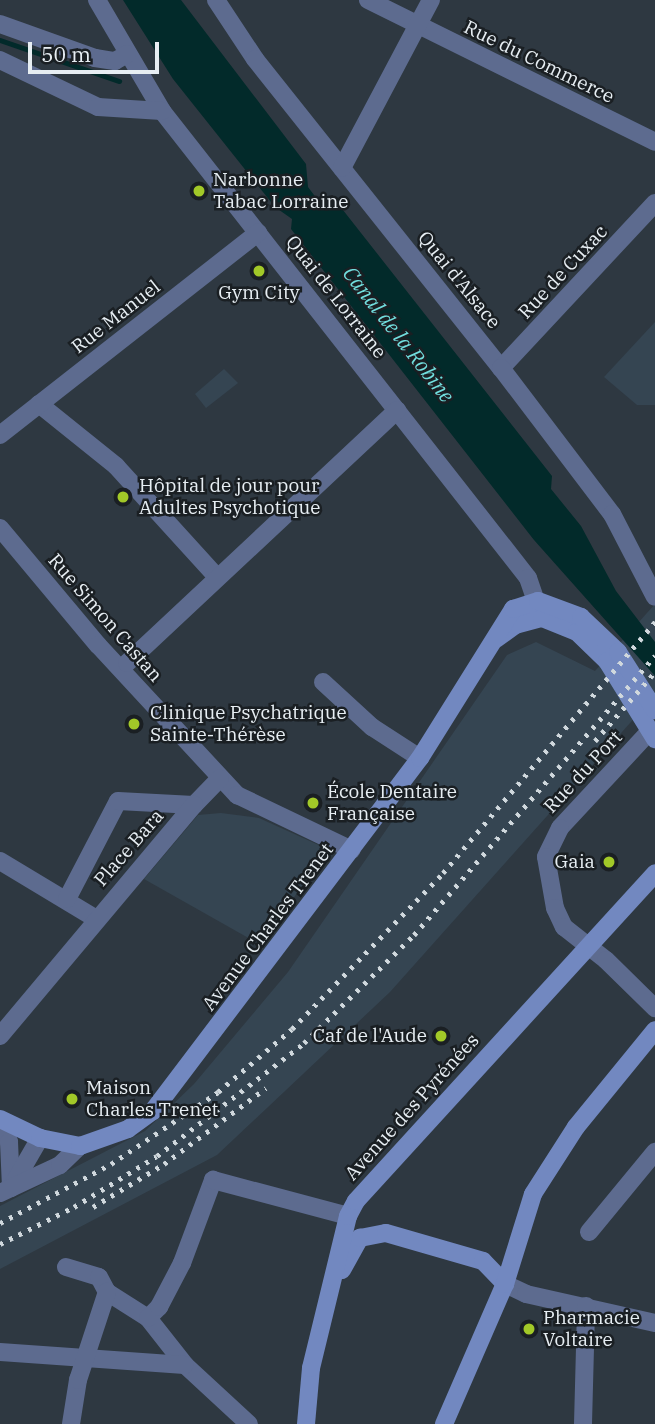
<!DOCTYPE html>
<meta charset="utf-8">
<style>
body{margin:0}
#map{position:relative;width:655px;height:1424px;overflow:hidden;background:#2e3841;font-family:"IBM Plex Serif",serif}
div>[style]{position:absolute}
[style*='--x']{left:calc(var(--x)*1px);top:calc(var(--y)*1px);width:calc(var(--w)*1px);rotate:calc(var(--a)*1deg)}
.built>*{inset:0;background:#354552}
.water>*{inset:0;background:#022a2a}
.stream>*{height:5px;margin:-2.5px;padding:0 2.5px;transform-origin:2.5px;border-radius:2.5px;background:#022a2a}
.minor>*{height:18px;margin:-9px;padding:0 9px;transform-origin:9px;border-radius:9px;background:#5d6b8f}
.tertiary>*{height:18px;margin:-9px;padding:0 9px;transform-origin:9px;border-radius:9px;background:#5d6b8f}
.secondary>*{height:18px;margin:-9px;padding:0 9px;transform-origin:9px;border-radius:9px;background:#7288c0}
.rail>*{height:5px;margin-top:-2.5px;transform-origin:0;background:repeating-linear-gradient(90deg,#d0d8dd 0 3.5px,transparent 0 10.5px)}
.dots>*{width:19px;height:19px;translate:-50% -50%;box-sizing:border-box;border:4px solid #1a1f23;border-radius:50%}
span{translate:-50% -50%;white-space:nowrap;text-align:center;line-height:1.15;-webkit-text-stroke:5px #1a1f23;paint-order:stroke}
.street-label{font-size:19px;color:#e7eef3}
.poi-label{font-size:19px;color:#e7eef3}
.left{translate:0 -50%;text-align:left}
.right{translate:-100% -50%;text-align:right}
.water-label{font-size:21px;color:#71dede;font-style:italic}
.scale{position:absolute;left:28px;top:42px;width:131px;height:32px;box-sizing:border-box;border:4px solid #e7eef3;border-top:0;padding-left:9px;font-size:21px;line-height:24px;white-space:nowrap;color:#e7eef3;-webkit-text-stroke:5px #1a1f23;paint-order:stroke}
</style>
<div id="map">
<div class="built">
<i style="clip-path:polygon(655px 322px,655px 405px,637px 405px,604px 377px)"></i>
<i style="clip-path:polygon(224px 369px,238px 383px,206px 408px,195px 394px)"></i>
<i style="clip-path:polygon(655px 604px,655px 695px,390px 992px,217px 1155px,0 1269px,0 1206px,145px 1131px,194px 1084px,288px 972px,507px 655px,536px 642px,595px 671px)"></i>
<i style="clip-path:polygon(221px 813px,259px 818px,323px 847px,324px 854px,261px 945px,144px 879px,198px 815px)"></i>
</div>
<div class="water">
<i style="clip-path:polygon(123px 0,181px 0,306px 164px,308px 187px,317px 199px,339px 205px,552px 476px,551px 489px,581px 526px,616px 591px,655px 642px,655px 676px,534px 540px,291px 229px,292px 219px,275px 207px,173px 79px)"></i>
</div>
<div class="stream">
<i style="--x:0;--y:40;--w:126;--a:19"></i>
</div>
<div class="minor">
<i style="--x:97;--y:0;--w:129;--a:59.6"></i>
<i style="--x:162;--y:111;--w:593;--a:51.91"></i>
<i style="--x:528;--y:578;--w:39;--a:71"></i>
<i style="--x:216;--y:0;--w:71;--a:56.5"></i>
<i style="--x:255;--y:59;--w:395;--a:51.5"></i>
<i style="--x:368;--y:0;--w:320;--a:26.3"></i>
<i style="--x:0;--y:24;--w:101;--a:19.7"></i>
<i style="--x:95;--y:58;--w:20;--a:9"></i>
<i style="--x:115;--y:61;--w:14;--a:-30"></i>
<i style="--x:0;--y:60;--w:109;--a:25.6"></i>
<i style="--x:98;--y:107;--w:64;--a:3.6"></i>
<i style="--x:342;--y:168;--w:190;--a:-62.1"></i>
<i style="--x:39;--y:404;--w:99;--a:38.8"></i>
<i style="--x:116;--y:466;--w:149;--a:47.7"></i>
<i style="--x:0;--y:435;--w:328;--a:-38.1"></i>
<i style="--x:0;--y:528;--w:153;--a:50.1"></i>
<i style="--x:98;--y:645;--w:205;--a:47.2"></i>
<i style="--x:237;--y:795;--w:127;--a:25.6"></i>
<i style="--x:127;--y:663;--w:370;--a:-43.1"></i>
<i style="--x:323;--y:682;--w:67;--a:42.6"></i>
<i style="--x:372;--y:727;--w:57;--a:32.9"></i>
<i style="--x:650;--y:731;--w:132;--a:132.9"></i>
<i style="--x:560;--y:828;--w:32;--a:116"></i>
<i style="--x:546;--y:857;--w:52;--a:80"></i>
<i style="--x:555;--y:908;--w:21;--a:65"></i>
<i style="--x:564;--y:927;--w:53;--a:38.2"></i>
<i style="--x:606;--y:960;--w:69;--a:44.4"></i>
<i style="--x:0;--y:861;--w:111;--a:31"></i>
<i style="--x:67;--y:899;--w:110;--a:-62.5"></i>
<i style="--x:118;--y:801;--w:76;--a:3"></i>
<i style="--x:194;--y:805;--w:37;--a:-46"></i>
<i style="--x:0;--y:1036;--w:302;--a:-50"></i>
<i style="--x:0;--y:1124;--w:20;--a:63"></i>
<i style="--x:9;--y:1142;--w:46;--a:87.5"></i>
<i style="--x:11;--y:1188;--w:58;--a:-59.9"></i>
<i style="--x:0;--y:1193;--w:66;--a:-25"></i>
<i style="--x:60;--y:1165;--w:28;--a:-44"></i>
<i style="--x:589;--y:1232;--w:104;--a:-50.5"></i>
<i style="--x:66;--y:1267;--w:34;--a:17"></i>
<i style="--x:99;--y:1277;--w:17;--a:62"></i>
<i style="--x:107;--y:1292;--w:49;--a:32.4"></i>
<i style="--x:148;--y:1318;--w:60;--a:51.8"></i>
<i style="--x:185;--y:1365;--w:87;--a:42.7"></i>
<i style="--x:505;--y:1284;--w:23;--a:25"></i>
<i style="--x:526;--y:1294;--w:132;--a:12.7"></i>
<i style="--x:148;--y:1318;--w:16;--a:-45"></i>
<i style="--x:159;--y:1307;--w:50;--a:-62.4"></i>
<i style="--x:182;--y:1263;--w:89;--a:-69.5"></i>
<i style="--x:213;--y:1180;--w:140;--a:14.9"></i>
<i style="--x:0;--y:1352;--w:185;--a:4"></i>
<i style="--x:71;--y:1424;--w:45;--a:-81"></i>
<i style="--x:78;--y:1380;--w:93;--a:-71.8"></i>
<i style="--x:583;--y:1424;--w:118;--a:-88.5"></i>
</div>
<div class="tertiary">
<i style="--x:655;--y:203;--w:226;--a:133"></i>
<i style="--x:501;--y:368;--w:183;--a:52.8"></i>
<i style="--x:612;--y:514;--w:93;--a:62.6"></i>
</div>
<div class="secondary">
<i style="--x:496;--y:639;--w:24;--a:-36"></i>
<i style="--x:515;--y:625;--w:28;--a:-15"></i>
<i style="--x:542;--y:618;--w:38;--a:22"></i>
<i style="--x:577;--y:632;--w:42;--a:44"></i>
<i style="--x:607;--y:661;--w:92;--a:58.4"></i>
<i style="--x:0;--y:1119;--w:44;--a:25.4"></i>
<i style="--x:40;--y:1138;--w:41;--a:11.3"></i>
<i style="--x:80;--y:1146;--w:51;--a:-19.5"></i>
<i style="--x:128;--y:1129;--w:31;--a:-36"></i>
<i style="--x:153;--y:1111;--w:443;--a:-52.9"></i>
<i style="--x:420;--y:758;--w:176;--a:-58"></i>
<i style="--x:513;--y:609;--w:26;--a:-18"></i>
<i style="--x:538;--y:601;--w:46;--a:20.4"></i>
<i style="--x:581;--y:617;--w:51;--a:43.4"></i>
<i style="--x:618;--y:652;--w:69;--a:57.5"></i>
<i style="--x:342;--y:1270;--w:37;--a:-61"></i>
<i style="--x:360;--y:1238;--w:26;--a:-11"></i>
<i style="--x:386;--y:1233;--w:101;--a:16.1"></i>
<i style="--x:483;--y:1261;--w:32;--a:46"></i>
<i style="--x:306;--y:1424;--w:56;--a:-84.9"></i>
<i style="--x:311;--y:1368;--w:156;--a:-76.3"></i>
<i style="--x:348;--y:1216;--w:17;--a:-62"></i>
<i style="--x:356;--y:1201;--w:444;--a:-47.6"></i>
<i style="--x:444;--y:1424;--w:153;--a:-66.5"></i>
<i style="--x:505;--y:1284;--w:94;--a:-72.7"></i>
<i style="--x:533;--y:1194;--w:80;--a:-57.3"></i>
<i style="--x:576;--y:1127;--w:125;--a:-50.8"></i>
</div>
<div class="rail">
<i style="--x:595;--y:741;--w:91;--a:-49"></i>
<i style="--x:93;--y:1207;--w:83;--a:-31.2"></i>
<i style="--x:164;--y:1164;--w:127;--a:-36.7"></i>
<i style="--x:0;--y:1223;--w:126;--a:-28"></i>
<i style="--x:111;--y:1164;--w:129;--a:-33.9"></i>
<i style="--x:218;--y:1092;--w:97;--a:-40.4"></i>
<i style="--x:292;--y:1029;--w:217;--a:-45.9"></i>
<i style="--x:443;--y:873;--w:329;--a:-49.8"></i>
<i style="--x:0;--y:1244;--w:83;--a:-26.6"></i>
<i style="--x:74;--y:1207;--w:97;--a:-31.6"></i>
<i style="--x:157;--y:1156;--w:185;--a:-37.5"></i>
<i style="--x:304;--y:1043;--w:154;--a:-44.5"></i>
<i style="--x:414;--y:935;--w:369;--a:-49.2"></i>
</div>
<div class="dots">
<i style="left:199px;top:191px;background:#a2c928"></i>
<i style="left:259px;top:271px;background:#a2c928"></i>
<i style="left:123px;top:497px;background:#a2c928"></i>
<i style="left:134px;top:724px;background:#a2c928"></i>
<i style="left:313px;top:803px;background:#a2c928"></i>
<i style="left:609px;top:862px;background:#a2c928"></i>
<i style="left:441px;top:1036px;background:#a2c928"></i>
<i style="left:72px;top:1099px;background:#a2c928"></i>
<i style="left:529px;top:1329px;background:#a2c928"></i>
</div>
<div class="street-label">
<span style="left:539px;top:62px;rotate:26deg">Rue du Commerce</span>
<span style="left:563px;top:272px;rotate:-47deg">Rue de Cuxac</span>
<span style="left:459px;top:280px;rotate:51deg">Quai d'Alsace</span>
<span style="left:336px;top:297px;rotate:52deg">Quai de Lorraine</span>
<span style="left:116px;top:317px;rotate:-38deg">Rue Manuel</span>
<span style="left:105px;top:618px;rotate:49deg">Rue Simon Castan</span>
<span style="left:583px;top:772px;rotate:-47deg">Rue du Port</span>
<span style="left:129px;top:848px;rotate:-49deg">Place Bara</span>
<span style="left:268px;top:927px;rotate:-53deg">Avenue Charles Trenet</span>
<span style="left:412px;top:1107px;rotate:-48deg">Avenue des Pyrénées</span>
</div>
<div class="poi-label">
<span class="left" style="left:213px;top:191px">Narbonne<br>Tabac Lorraine</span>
<span style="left:259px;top:293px">Gym City</span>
<span class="left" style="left:139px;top:497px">Hôpital de jour pour<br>Adultes Psychotique</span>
<span class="left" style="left:150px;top:724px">Clinique Psychatrique<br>Sainte-Thérèse</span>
<span class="left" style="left:327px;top:803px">École Dentaire<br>Française</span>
<span class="right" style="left:595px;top:862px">Gaia</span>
<span class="right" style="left:427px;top:1036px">Caf de l'Aude</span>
<span class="left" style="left:86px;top:1099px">Maison<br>Charles Trenet</span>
<span class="left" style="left:543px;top:1329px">Pharmacie<br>Voltaire</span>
</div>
<div class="water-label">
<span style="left:399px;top:334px;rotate:52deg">Canal de la Robine</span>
</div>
<div class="scale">50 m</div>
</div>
